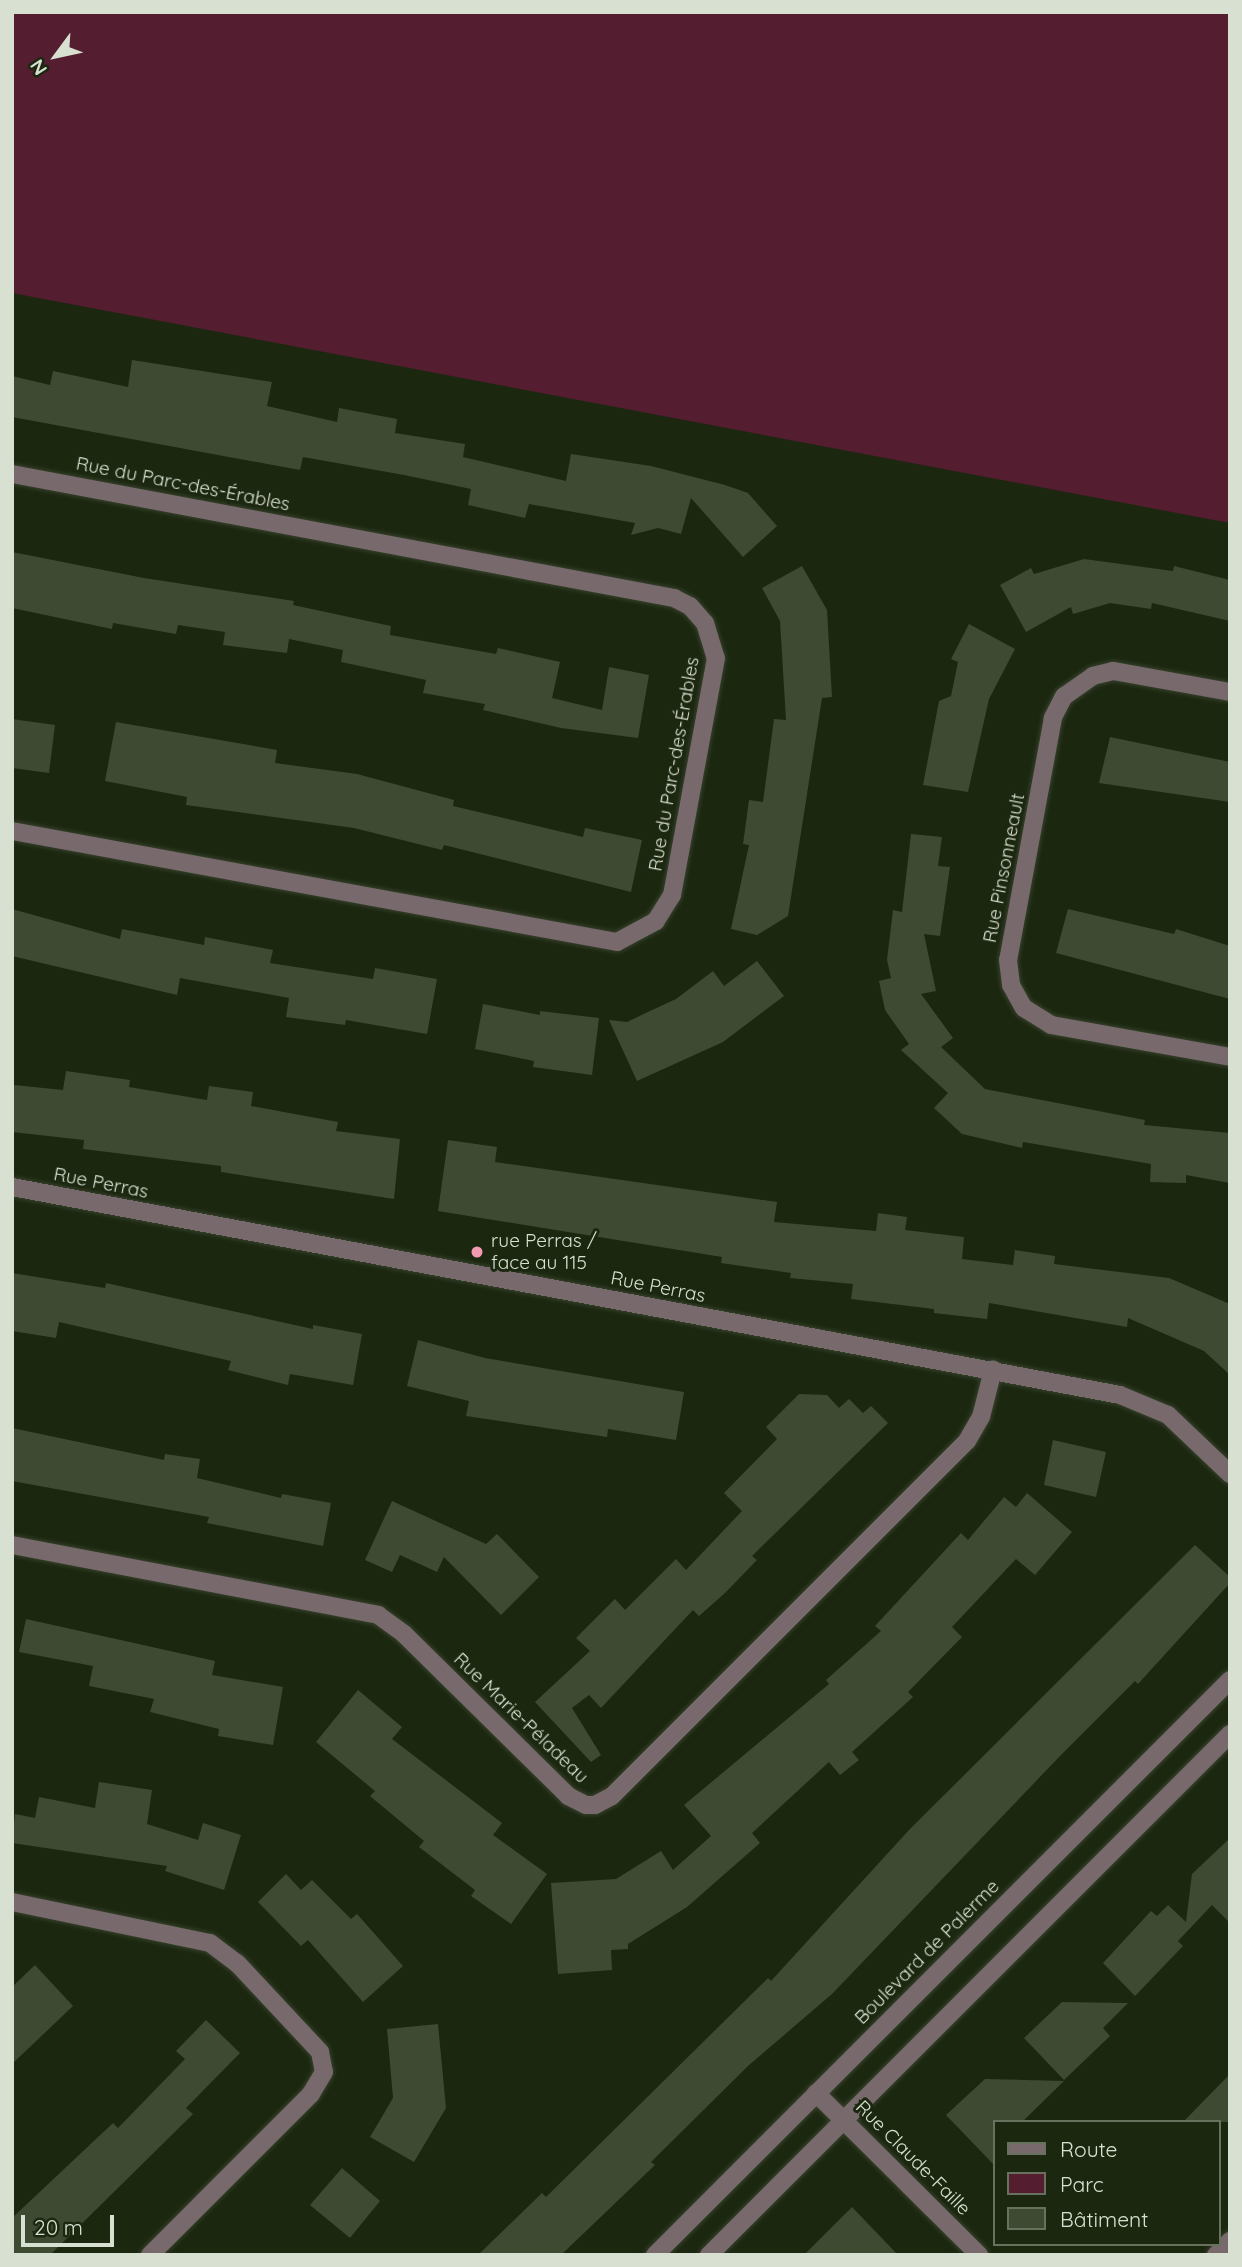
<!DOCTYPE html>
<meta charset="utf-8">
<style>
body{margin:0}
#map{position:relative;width:1242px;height:2267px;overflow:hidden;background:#1c2710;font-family:Quicksand,sans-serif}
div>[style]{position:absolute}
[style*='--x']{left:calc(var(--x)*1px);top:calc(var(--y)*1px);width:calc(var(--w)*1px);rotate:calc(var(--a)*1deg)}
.green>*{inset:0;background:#541d30}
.building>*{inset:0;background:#3e4a31}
.roads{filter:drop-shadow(0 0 2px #36412b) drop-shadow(0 0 2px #36412b)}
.minor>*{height:18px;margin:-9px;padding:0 9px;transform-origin:9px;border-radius:9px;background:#78696c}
.dots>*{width:19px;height:19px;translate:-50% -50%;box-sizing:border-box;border:4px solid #1c2710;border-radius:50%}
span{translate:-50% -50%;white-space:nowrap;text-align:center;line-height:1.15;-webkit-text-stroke:6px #1c2710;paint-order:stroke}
.street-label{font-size:19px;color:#d8e0d1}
.poi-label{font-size:19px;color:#d8e0d1}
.left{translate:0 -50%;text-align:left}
.frame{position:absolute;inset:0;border:14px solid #d8e0d1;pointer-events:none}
.legend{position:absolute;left:993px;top:2120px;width:228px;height:126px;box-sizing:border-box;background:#1c2710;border:2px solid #67715d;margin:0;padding:9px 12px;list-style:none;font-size:21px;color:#d8e0d1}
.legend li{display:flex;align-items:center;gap:14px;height:35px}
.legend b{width:35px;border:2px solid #67715d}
.north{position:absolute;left:21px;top:21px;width:70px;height:70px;-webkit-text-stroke:5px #1c2710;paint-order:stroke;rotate:237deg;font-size:19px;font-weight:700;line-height:28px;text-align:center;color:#d8e0d1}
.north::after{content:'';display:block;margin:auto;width:24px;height:32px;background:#d8e0d1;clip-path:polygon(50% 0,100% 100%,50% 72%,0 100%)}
.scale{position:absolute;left:21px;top:2215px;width:93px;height:32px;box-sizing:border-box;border:4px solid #d8e0d1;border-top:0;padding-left:9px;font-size:21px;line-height:24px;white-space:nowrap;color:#d8e0d1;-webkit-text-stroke:5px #1c2710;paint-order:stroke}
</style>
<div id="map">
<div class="green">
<i style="clip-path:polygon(12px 12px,1230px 12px,1230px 523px,12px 293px)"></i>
</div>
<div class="building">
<i style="clip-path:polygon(132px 360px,272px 382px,267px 406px,337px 422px,339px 408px,397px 419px,395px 433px,465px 444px,463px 457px,566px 481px,571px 454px,651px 466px,725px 485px,748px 493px,777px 526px,743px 557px,691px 498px,681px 534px,658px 528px,631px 535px,635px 523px,529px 504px,525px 518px,468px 505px,471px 489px,404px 475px,303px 457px,300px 470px,12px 417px,12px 376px,50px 385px,53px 371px,128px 387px)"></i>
<i style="clip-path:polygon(12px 552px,144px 578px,294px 601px,293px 605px,391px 626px,390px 635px,496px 654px,498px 648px,560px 662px,552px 698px,602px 710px,609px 667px,649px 675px,638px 738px,561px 728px,483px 710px,485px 704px,423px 693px,426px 680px,341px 662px,343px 650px,289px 639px,287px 653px,223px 645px,225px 632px,178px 625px,176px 634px,113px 623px,112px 629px,12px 608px)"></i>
<i style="clip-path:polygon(1084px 559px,1173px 571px,1174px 566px,1230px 580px,1230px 621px,1152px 603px,1151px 609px,1110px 603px,1073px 614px,1071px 607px,1026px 632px,1000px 585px,1031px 568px,1034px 574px)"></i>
<i style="clip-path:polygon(802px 566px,827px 610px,832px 697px,822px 698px,788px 916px,757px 935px,731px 929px,749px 845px,743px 844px,749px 800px,763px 802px,774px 719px,786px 720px,780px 621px,762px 588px)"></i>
<i style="clip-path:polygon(969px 624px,1015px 649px,989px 699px,968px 792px,923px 785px,939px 701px,951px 696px,958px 662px,951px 659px)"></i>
<i style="clip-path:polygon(12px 719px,55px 725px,49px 773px,12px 768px)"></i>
<i style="clip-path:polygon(116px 722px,277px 750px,275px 763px,357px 774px,454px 800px,453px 806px,583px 837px,585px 828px,642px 840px,631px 892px,444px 845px,442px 850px,354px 828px,186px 805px,187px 797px,105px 781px)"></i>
<i style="clip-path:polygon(1110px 737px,1230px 762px,1230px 802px,1099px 783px)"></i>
<i style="clip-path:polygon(911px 834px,942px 837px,938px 866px,950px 867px,940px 936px,924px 934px,936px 991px,921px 994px,953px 1038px,941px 1047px,985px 1089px,1145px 1120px,1144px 1125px,1230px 1133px,1230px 1183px,1186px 1175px,1186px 1183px,1150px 1182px,1151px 1164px,1023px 1142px,1022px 1148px,962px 1134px,934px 1108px,948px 1093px,901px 1050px,909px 1044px,885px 1010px,879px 981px,891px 978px,887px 960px,893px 910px,902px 912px)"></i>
<i style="clip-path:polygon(12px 909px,120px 939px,122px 929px,204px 945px,205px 937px,273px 950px,270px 963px,373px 979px,375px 968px,437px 979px,427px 1034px,346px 1020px,345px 1025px,286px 1017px,289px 998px,180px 978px,177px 995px,12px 956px)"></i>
<i style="clip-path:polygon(1068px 909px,1174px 934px,1176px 929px,1230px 946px,1230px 999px,1056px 953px)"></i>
<i style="clip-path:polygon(757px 961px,784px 996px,723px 1042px,637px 1081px,609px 1020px,627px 1022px,650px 1011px,676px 999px,713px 971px,724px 986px)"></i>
<i style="clip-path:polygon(483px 1004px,540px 1015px,540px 1011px,599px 1018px,592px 1075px,533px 1067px,534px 1061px,475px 1049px)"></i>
<i style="clip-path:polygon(66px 1071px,130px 1080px,129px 1087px,207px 1100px,209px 1086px,253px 1092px,251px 1106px,338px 1122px,336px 1131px,400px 1139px,394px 1199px,221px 1172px,221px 1166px,83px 1149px,84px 1140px,12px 1132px,14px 1085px,63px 1090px)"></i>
<i style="clip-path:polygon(448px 1140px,497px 1147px,495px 1162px,777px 1202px,774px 1222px,876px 1231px,878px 1213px,907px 1217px,905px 1230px,964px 1237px,962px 1259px,1013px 1265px,1015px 1250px,1055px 1256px,1054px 1264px,1169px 1278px,1230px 1304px,1230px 1375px,1204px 1351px,1128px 1318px,1127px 1327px,989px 1303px,987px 1319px,934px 1313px,934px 1309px,851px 1299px,853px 1284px,790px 1278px,791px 1273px,721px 1263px,722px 1257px,438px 1211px)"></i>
<i style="clip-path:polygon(12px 1273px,105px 1288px,106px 1283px,313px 1329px,313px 1325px,362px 1334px,353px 1385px,290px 1374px,288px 1385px,228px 1370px,231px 1361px,59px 1322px,56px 1338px,12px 1331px)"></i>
<i style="clip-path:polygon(418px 1340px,485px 1358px,684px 1392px,676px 1440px,608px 1429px,607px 1437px,466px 1416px,469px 1401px,407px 1386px)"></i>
<i style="clip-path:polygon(799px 1394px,827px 1395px,839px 1408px,849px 1399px,863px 1413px,871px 1406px,888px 1423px,752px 1556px,757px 1560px,725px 1593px,699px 1616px,693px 1610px,601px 1708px,589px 1695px,572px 1708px,601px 1755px,591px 1762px,535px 1702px,590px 1651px,576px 1638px,615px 1599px,625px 1610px,676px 1559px,686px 1570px,742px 1511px,724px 1493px,777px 1439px,766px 1427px)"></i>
<i style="clip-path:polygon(12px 1428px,164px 1460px,165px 1454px,200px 1459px,197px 1478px,281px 1498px,282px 1494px,331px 1503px,323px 1546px,207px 1523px,209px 1517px,12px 1481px)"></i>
<i style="clip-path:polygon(1053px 1440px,1106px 1452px,1096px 1497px,1044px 1485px)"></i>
<i style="clip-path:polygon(1027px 1493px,1072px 1532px,1035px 1575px,1016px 1559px,952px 1627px,962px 1637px,908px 1692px,913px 1697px,852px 1752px,859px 1760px,840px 1775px,829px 1762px,752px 1833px,760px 1843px,687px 1907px,628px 1944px,628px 1949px,611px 1950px,612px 1970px,558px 1974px,551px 1883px,616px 1879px,661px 1851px,673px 1870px,711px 1836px,684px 1805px,829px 1684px,826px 1680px,881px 1631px,875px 1626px,961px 1533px,968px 1540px,1004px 1497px,1016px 1507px)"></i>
<i style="clip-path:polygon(392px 1501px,486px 1544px,497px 1534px,539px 1577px,501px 1615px,444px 1557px,437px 1572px,400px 1555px,392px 1572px,365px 1560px)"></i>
<i style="clip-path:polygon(1195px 1545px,1230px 1577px,1230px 1583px,1138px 1684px,1135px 1681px,1061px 1755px,832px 1994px,748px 2066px,651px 2162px,655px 2165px,561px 2255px,478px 2255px,542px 2193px,546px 2197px,768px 1978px,771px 1981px,909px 1830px)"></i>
<i style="clip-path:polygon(26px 1619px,215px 1661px,212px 1675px,283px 1687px,273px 1745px,218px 1736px,219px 1729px,150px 1712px,154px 1699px,89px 1686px,93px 1666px,19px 1652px)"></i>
<i style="clip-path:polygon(358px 1690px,402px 1727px,392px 1739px,502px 1823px,493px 1835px,547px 1874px,511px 1924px,471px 1896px,475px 1890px,419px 1847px,424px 1841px,370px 1796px,375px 1791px,316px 1742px)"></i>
<i style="clip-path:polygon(99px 1782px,152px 1790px,147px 1824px,198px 1840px,203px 1823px,241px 1835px,224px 1890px,165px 1871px,167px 1866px,12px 1843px,15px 1814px,35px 1818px,39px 1797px,95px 1808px)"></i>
<i style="clip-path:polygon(1230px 1838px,1230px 1923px,1212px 1905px,1178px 1941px,1183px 1946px,1135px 1996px,1103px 1963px,1151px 1911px,1157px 1916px,1168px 1905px,1186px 1922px,1192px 1874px)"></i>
<i style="clip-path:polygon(286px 1874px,301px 1890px,312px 1880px,351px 1919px,357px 1914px,403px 1966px,363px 2002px,308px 1940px,301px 1946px,258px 1902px)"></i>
<i style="clip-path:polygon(35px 1965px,73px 2006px,12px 2064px,12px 1987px)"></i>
<i style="clip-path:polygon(1062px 2002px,1128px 2003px,1103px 2028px,1110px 2036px,1064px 2080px,1024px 2038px)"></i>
<i style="clip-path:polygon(206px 2020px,240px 2053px,186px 2108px,193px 2114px,50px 2255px,12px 2255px,12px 2218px,113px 2123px,118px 2128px,185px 2059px,176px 2051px)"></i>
<i style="clip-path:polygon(438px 2024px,446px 2108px,414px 2162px,370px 2137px,393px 2098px,387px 2029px)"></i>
<i style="clip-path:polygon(1230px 2074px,1230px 2122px,1183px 2122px)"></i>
<i style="clip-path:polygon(985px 2079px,1064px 2081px,1022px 2122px,995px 2122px,995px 2166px,946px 2115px)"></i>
<i style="clip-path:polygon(342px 2168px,380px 2201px,350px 2238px,310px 2205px)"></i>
<i style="clip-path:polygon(852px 2207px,898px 2255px,804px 2255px)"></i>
</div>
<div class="roads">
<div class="minor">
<i style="--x:12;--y:474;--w:674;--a:10.61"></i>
<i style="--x:674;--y:598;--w:18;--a:27"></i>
<i style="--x:690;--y:606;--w:23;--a:49"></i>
<i style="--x:705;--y:623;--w:37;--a:73"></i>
<i style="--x:716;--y:658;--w:241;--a:100.5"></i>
<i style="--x:672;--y:895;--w:31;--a:122"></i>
<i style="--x:656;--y:921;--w:44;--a:151.7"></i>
<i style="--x:617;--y:942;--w:615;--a:-169.6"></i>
<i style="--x:1230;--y:692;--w:119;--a:-169.8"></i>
<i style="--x:1113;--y:671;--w:21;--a:166"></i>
<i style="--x:1093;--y:676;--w:35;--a:145"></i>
<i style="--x:1064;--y:696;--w:25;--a:117"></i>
<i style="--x:1053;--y:718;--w:246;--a:100.5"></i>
<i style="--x:1008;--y:960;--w:25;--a:83"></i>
<i style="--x:1011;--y:985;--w:26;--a:61"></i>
<i style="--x:1024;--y:1008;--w:32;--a:32"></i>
<i style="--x:1051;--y:1025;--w:182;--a:10.1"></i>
<i style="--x:12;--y:1187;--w:1127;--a:10.63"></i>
<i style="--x:1120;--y:1395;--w:52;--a:22.6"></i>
<i style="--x:1168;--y:1415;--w:86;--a:43.6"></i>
<i style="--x:12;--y:1545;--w:373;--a:10.8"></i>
<i style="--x:378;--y:1615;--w:32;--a:36"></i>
<i style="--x:404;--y:1634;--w:231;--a:44.6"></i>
<i style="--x:568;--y:1796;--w:20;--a:27"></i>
<i style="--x:586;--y:1805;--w:9;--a:0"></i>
<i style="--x:595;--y:1805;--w:19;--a:-28"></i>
<i style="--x:612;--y:1796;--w:502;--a:-45"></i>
<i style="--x:967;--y:1441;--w:28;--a:-60"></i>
<i style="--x:981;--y:1417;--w:49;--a:-75.7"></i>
<i style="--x:12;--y:1902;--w:202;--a:11.7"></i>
<i style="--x:210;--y:1943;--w:34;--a:37"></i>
<i style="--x:237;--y:1963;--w:122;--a:47"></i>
<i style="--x:320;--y:2052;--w:20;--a:79"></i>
<i style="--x:324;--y:2072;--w:26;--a:121"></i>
<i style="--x:311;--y:2094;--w:228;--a:135"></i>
<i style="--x:816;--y:2093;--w:230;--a:44.8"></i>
<i style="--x:655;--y:2255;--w:813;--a:-45"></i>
<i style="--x:709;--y:2255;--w:737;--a:-45"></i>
<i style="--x:1216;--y:2255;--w:20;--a:-45"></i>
</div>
</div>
<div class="dots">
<i style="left:477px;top:1252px;background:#f19ab2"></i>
</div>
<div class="street-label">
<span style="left:183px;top:484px;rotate:11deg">Rue du Parc-des-Érables</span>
<span style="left:674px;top:764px;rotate:-80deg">Rue du Parc-des-Érables</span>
<span style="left:1004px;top:868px;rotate:-79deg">Rue Pinsonneault</span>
<span style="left:101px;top:1183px;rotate:11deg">Rue Perras</span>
<span style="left:658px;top:1287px;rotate:11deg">Rue Perras</span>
<span style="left:521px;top:1718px;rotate:44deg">Rue Marie-Péladeau</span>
<span style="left:927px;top:1952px;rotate:-45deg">Boulevard de Palerme</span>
<span style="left:913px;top:2158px;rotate:45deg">Rue Claude-Faille</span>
</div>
<div class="poi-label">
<span class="left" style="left:491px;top:1252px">rue Perras /<br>face au 115</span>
</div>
<div class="frame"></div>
<ul class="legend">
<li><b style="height:9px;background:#78696c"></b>Route</li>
<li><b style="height:19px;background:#541d30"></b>Parc</li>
<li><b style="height:19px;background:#3e4a31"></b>Bâtiment</li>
</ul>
<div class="north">N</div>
<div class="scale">20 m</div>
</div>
